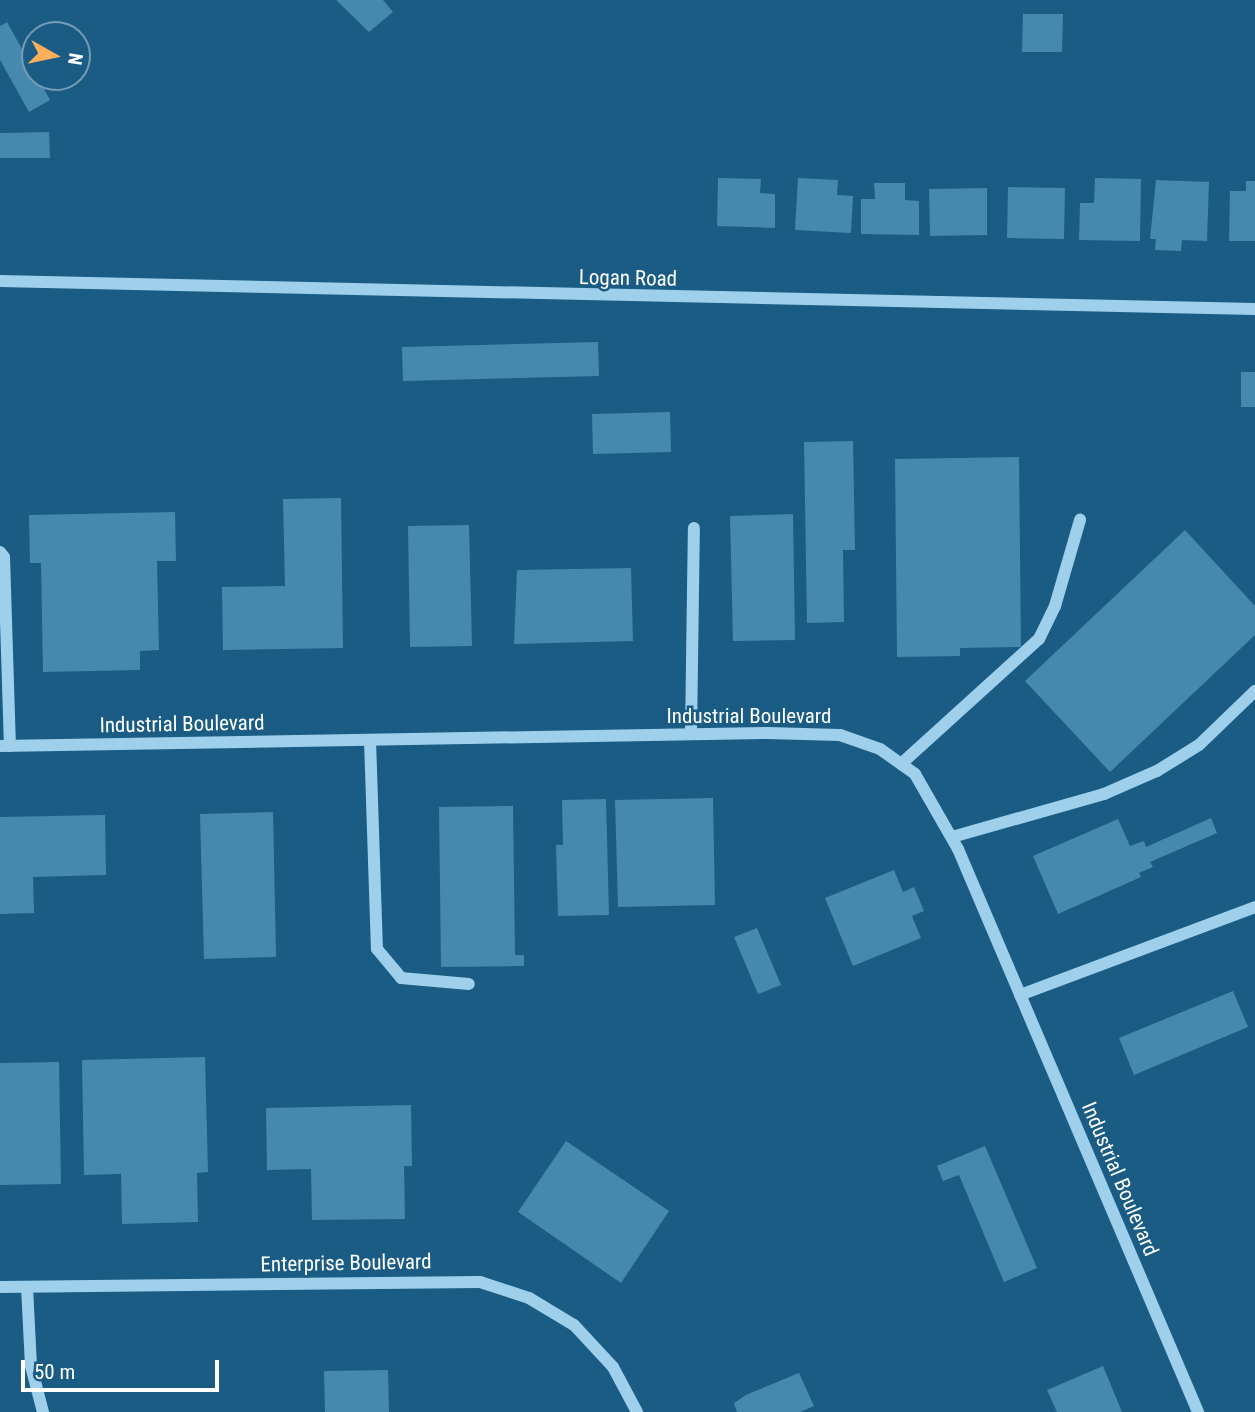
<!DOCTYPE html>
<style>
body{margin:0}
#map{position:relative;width:1255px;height:1412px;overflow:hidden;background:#1a5c84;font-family:"Roboto Condensed",sans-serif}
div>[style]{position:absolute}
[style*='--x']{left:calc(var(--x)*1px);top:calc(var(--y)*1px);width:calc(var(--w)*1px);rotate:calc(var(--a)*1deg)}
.building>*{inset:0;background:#4689af}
.minor>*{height:12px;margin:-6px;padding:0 6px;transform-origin:6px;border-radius:6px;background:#9fd0eb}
span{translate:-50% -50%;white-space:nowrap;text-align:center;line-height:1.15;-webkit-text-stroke:5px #1a5c84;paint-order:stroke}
.street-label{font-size:21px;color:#fff}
.north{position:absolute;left:21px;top:21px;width:70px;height:70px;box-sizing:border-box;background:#1a5c84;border:2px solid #769db5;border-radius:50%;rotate:99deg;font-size:19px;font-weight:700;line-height:28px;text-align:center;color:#fff}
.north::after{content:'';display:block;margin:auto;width:24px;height:32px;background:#feaf5a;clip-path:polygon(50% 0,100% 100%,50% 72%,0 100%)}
.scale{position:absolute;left:21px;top:1360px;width:198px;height:32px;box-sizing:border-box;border:4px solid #fff;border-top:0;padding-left:9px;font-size:21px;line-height:24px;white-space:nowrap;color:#fff;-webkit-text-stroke:5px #1a5c84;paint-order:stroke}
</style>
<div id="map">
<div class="building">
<i style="clip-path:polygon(336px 0,383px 0,393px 12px,369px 32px)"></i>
<i style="clip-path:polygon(1023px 14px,1063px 14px,1062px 52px,1022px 52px)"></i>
<i style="clip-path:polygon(7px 22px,50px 100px,29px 112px,0 60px,0 26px)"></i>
<i style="clip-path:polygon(49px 132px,50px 158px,0 158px,0 133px)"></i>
<i style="clip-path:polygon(718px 178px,761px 179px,760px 193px,775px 194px,775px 228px,717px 226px)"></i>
<i style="clip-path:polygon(798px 178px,838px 180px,837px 195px,853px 196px,851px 233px,795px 230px)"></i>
<i style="clip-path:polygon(1095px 178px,1141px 179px,1140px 241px,1079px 240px,1080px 203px,1094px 203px)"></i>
<i style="clip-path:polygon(1156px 180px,1209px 182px,1207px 241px,1182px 240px,1181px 251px,1155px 250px,1156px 239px,1150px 239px)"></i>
<i style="clip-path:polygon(1246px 181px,1255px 181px,1255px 241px,1229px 241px,1230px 191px,1246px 191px)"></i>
<i style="clip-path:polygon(874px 183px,905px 183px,905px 200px,919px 201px,919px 235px,861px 234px,861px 199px,875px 199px)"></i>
<i style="clip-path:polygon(1008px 187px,1065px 188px,1064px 239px,1007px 238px)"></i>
<i style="clip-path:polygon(987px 188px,987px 235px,930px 236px,929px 189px)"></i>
<i style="clip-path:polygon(598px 342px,599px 376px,403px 381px,402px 347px)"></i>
<i style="clip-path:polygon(1241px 372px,1255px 372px,1255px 407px,1241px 407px)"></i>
<i style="clip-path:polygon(670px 412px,671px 452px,593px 454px,592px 414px)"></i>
<i style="clip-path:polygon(853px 441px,855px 550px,843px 550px,844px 622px,807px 623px,804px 442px)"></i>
<i style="clip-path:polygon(1019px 457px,1021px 647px,960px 648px,960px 656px,897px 657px,895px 459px)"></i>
<i style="clip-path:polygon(341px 498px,343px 648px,223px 650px,222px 587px,285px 586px,283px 499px)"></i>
<i style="clip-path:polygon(175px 512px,176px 561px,157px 561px,159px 650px,140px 651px,140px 670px,43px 672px,41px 563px,30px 563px,29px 515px)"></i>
<i style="clip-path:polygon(793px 514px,795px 640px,733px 641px,730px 516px)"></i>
<i style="clip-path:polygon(469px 525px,472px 646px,410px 647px,408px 526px)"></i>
<i style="clip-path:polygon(1185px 530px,1255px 606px,1255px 635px,1110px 772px,1025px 681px)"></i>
<i style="clip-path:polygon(631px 568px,633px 641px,514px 644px,517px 570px)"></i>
<i style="clip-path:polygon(713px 798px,715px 905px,618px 907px,615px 800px)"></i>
<i style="clip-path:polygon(606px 799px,609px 915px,558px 916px,556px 845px,563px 845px,562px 800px)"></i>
<i style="clip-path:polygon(513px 806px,515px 955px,524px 955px,524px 966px,441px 967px,439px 807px)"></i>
<i style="clip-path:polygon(273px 812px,276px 957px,204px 959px,200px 814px)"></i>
<i style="clip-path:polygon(105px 815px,106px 875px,33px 877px,34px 913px,0 914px,0 817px)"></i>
<i style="clip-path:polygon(1211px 818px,1217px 833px,1150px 862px,1153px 867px,1139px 873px,1141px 877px,1058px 914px,1033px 856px,1118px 819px,1130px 846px,1144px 841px,1146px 847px)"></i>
<i style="clip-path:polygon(894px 870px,903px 892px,914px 887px,924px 911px,912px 916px,921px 938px,853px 966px,825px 898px)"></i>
<i style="clip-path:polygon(757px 928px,781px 985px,758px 994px,734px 937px)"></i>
<i style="clip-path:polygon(1233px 991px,1248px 1027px,1134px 1075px,1119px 1038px)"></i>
<i style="clip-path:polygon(205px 1057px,208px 1172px,197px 1173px,198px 1222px,122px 1224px,121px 1174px,84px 1175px,82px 1060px)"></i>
<i style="clip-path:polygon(59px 1062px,61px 1184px,0 1185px,0 1063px)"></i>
<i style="clip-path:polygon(411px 1105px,412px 1166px,404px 1166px,405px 1219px,312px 1220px,311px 1169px,267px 1170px,266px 1108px)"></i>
<i style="clip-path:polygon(566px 1141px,669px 1211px,621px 1283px,518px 1212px)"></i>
<i style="clip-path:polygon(985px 1146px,1037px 1268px,1004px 1282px,959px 1175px,943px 1181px,937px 1166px)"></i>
<i style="clip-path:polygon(1103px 1366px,1122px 1412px,1057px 1412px,1047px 1390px)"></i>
<i style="clip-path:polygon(388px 1370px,389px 1412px,325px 1412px,324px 1371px)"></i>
<i style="clip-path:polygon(799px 1373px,814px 1406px,800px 1412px,737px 1412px,734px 1403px,746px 1395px)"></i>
</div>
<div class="minor">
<i style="--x:0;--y:281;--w:1255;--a:1.28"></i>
<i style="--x:0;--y:552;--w:6;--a:51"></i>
<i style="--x:4;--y:557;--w:189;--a:88.2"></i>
<i style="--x:691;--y:734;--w:206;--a:-89.2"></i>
<i style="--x:370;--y:740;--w:209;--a:88.1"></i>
<i style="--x:377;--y:949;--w:38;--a:50"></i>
<i style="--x:401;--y:978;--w:68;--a:5"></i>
<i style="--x:0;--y:746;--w:767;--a:-0.97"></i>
<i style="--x:767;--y:733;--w:73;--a:1.6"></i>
<i style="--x:840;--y:735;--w:42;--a:19.3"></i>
<i style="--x:880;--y:749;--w:43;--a:35.5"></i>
<i style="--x:915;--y:774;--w:86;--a:60.2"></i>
<i style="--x:958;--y:849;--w:612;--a:66.91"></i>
<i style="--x:901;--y:764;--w:186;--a:-42.2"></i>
<i style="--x:1039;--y:639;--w:37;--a:-64"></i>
<i style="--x:1055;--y:606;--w:90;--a:-73.8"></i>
<i style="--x:952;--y:837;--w:158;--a:-15.8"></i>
<i style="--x:1104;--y:794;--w:58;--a:-23.5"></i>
<i style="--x:1157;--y:771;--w:49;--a:-31.8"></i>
<i style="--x:1199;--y:745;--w:78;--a:-44"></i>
<i style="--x:1020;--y:995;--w:251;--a:-20.5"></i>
<i style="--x:0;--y:1287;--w:480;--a:-0.6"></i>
<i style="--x:480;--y:1282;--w:52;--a:18.1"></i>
<i style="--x:529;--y:1298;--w:52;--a:31"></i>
<i style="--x:574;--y:1325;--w:57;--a:47.1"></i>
<i style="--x:613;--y:1367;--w:51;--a:61.9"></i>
<i style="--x:27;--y:1287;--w:79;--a:87.1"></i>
<i style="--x:31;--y:1366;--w:48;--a:75.4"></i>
</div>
<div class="street-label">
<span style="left:628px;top:278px;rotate:1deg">Logan Road</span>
<span style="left:749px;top:716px">Industrial Boulevard</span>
<span style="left:182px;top:724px;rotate:-1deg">Industrial Boulevard</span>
<span style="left:1120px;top:1179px;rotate:67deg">Industrial Boulevard</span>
<span style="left:346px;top:1263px;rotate:-1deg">Enterprise Boulevard</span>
</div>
<div class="north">N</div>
<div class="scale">50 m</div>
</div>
